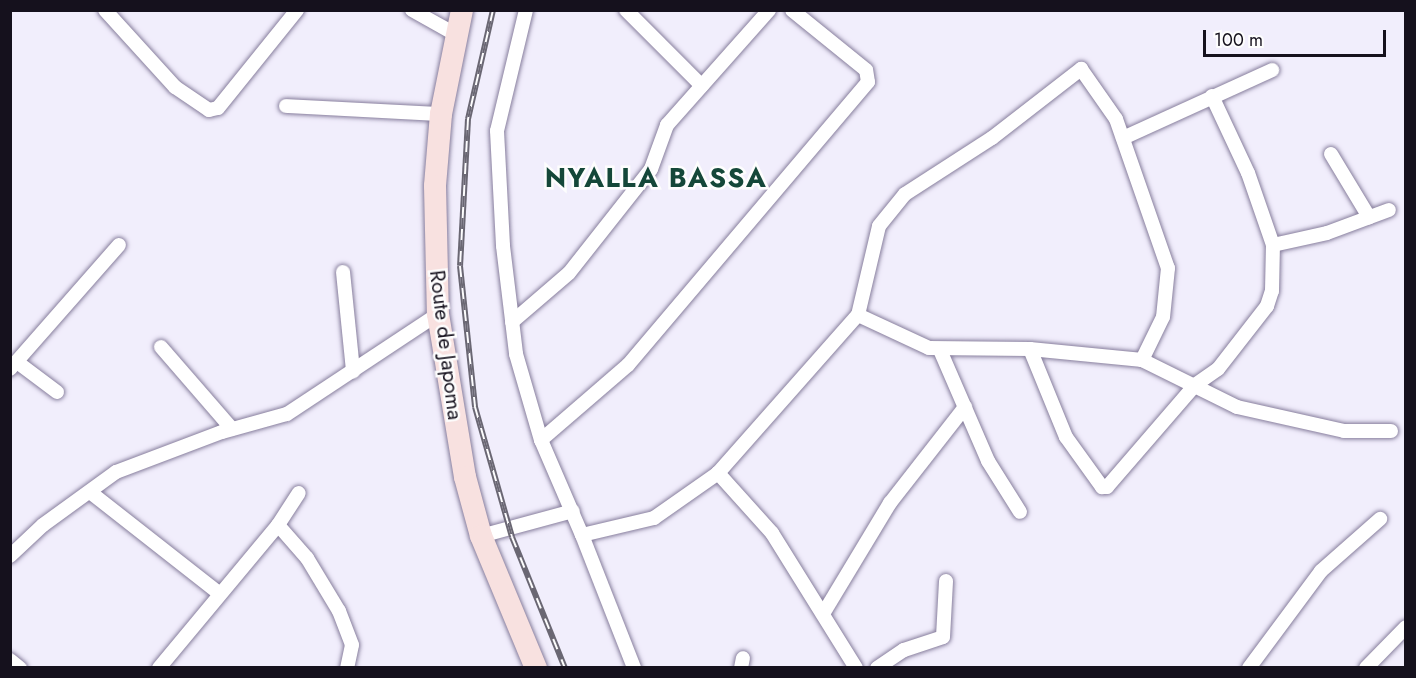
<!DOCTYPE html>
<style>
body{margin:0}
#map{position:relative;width:1416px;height:678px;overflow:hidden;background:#f1eefc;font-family:Jost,sans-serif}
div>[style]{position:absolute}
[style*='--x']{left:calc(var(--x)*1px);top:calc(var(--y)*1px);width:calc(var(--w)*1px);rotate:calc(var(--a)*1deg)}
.roads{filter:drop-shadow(0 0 2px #877e9d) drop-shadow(0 0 2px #877e9d)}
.minor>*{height:14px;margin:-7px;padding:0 7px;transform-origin:7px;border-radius:7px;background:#fff}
.primary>*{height:22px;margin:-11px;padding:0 11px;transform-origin:11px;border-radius:11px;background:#f8e1e0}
.rail>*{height:6px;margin-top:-3px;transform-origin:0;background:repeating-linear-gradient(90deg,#fdfdfd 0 11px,#6a6773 0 22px);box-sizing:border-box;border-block:2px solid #6a6773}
span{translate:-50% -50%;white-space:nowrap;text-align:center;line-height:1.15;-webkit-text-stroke:5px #fdfdfd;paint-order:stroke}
.street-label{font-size:21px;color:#15111d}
.district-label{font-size:27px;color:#144739;font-weight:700;letter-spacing:1.5px}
.frame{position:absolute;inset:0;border:12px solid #15111d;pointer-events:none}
.scale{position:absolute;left:1203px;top:30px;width:183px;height:27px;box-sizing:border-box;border:3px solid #15111d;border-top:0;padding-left:8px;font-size:18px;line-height:21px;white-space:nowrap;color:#15111d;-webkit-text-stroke:4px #fdfdfd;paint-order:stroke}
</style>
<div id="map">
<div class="roads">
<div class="minor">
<i style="--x:105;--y:10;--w:104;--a:47.7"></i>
<i style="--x:175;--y:87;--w:41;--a:34.1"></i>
<i style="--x:209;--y:110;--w:9;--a:-13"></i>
<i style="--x:218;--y:108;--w:126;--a:-51.1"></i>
<i style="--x:412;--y:10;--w:49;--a:29.2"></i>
<i style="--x:526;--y:10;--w:124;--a:103.5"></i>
<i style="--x:497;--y:131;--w:115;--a:87"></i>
<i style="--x:503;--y:246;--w:109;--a:83.1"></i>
<i style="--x:516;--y:354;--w:90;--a:73.8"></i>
<i style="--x:541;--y:440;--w:103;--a:66.7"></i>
<i style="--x:582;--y:535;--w:74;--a:-13.3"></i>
<i style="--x:654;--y:518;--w:78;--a:-35.1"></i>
<i style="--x:626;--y:10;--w:107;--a:45"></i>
<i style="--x:286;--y:106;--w:155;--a:3"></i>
<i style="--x:1123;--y:138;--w:164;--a:-24.5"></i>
<i style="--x:1331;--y:154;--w:74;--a:58.9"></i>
<i style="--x:1273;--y:245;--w:55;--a:-12.5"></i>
<i style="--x:1327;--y:233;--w:66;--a:-20.4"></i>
<i style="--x:343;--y:272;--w:100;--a:84.2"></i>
<i style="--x:858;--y:315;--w:91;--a:-76.7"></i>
<i style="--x:879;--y:226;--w:41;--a:-50.9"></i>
<i style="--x:905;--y:194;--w:103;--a:-32.8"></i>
<i style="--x:992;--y:138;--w:113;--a:-37.8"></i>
<i style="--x:1081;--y:69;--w:61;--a:55"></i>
<i style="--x:1116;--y:119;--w:158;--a:70.8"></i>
<i style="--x:1168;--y:268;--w:49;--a:95.8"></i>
<i style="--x:1163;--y:317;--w:48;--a:116"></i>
<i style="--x:512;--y:322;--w:75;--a:-40.7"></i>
<i style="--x:569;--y:273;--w:132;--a:-51.7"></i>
<i style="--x:651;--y:169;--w:47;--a:-70"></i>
<i style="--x:667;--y:125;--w:154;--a:-48.4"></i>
<i style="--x:161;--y:347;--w:108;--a:49.1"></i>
<i style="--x:1030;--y:349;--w:95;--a:67.8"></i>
<i style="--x:1066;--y:437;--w:62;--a:54.2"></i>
<i style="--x:1102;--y:487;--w:5;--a:0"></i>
<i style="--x:1107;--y:487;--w:135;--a:-49.2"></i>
<i style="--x:1195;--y:385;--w:28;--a:-35"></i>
<i style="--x:1218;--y:369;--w:80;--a:-52.1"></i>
<i style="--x:1267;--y:306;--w:16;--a:-72"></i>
<i style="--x:1272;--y:291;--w:46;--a:-88.8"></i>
<i style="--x:1273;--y:245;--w:76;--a:-109.1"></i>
<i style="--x:1248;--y:173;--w:85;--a:-115.1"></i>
<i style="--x:940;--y:350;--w:121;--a:66.6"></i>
<i style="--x:988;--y:461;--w:60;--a:57.9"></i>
<i style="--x:17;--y:362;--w:50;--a:36.9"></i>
<i style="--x:10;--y:369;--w:165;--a:-48.7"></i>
<i style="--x:541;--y:440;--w:115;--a:-40.8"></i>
<i style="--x:628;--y:365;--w:371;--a:-49.7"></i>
<i style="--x:868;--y:82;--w:12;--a:-99"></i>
<i style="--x:866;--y:70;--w:95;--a:-141"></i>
<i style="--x:90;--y:492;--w:164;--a:38.1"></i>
<i style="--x:278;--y:525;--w:44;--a:48.7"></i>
<i style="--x:307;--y:558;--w:62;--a:58.9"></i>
<i style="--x:339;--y:611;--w:36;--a:69"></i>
<i style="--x:352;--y:645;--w:24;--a:102"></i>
<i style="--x:582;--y:535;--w:143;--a:68.6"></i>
<i style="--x:481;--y:536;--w:95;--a:-15.2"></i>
<i style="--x:10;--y:556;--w:45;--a:-43.2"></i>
<i style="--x:43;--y:525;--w:90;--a:-36"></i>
<i style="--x:116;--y:472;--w:113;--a:-20.7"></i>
<i style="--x:222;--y:432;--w:67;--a:-15.5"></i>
<i style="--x:287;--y:414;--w:181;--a:-33.5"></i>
<i style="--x:823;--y:614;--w:130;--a:-58.9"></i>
<i style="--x:890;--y:503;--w:122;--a:-52"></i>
<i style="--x:10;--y:660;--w:13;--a:39"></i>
<i style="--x:159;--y:668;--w:186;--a:-50.2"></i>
<i style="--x:278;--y:525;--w:38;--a:-57"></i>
<i style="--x:741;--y:668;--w:10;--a:-79"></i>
<i style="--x:856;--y:668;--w:159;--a:-121.9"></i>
<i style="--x:772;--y:533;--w:81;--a:-132"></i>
<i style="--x:718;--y:473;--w:211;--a:-48.5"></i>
<i style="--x:858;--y:315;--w:78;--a:24.9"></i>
<i style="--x:929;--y:348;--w:101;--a:0.6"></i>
<i style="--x:1030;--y:349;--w:113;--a:5.6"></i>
<i style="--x:1142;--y:360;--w:106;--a:26.3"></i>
<i style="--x:1237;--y:407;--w:110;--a:12.6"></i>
<i style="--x:1344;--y:431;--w:47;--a:0"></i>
<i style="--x:877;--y:668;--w:32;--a:-34"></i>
<i style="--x:904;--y:650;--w:41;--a:-18.4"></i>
<i style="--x:943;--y:637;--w:56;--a:-86.9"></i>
<i style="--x:1249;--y:668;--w:121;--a:-53.4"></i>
<i style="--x:1321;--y:571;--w:79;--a:-41.4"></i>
<i style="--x:1366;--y:668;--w:57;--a:-45.7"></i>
</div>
<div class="primary">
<i style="--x:462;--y:10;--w:106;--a:101.4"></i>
<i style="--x:441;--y:114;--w:72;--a:94.8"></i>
<i style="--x:435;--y:186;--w:128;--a:88.7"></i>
<i style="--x:438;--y:314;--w:165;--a:80.6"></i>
<i style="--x:465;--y:477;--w:61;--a:74.8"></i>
<i style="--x:481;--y:536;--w:143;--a:67.4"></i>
</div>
</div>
<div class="rail">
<i style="--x:493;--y:10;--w:112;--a:102.9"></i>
<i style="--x:468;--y:119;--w:147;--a:93.1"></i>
<i style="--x:460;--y:266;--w:142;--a:83.9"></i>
<i style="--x:475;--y:407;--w:135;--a:74.1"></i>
<i style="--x:512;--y:537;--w:141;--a:68"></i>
</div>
<div class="street-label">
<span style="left:446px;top:345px;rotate:83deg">Route de Japoma</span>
</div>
<div class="district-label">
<span style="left:656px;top:178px">NYALLA BASSA</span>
</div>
<div class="frame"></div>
<div class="scale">100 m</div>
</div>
